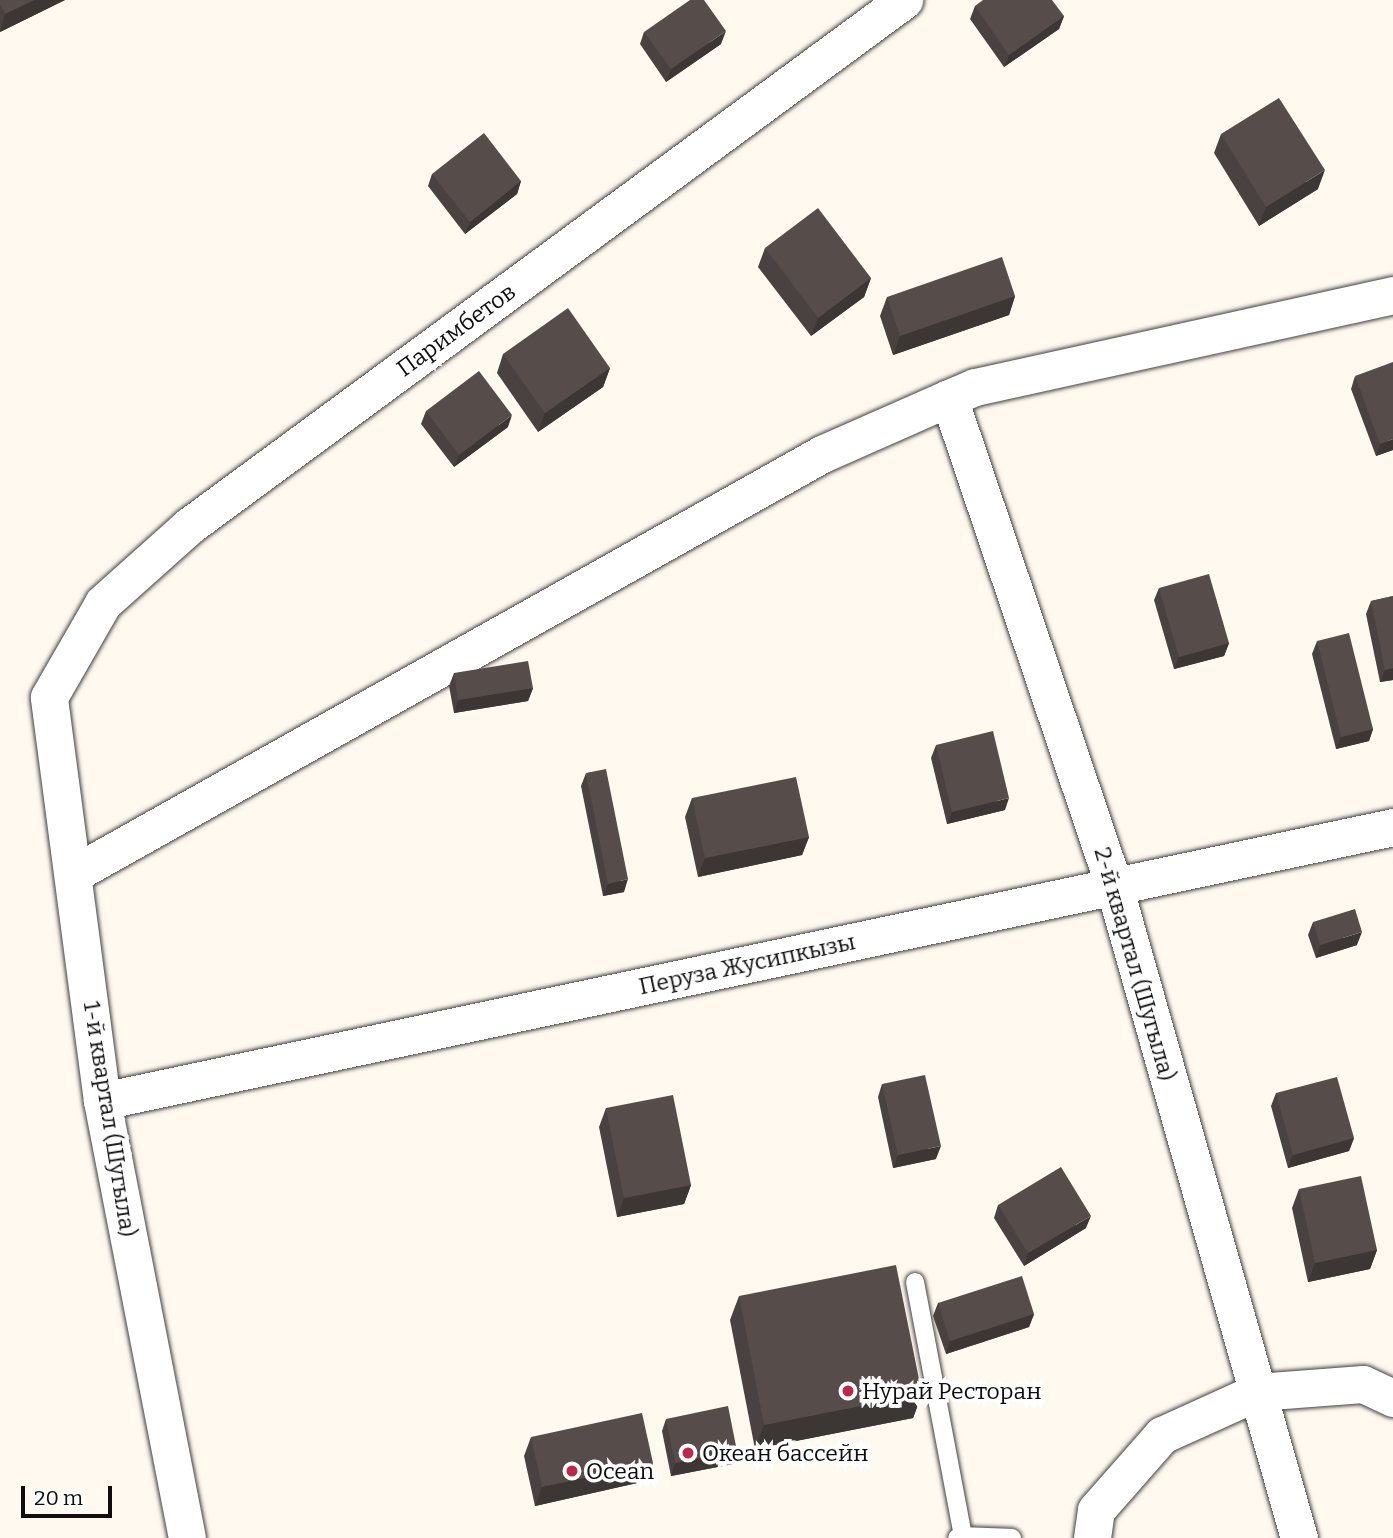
<!DOCTYPE html>
<meta charset="utf-8">
<style>
body{margin:0}
#map{position:relative;width:1393px;height:1538px;overflow:hidden;background:#fff9ef;font-family:Bitter,serif}
div>[style]{position:absolute}
[style*='--x']{left:calc(var(--x)*1px);top:calc(var(--y)*1px);width:calc(var(--w)*1px);rotate:calc(var(--a)*1deg)}
.roads{filter:drop-shadow(0 0 2px #414141) drop-shadow(0 0 2px #414141)}
.service>*{height:18px;margin:-9px;padding:0 9px;transform-origin:9px;border-radius:9px;background:#fff}
.minor>*{height:37px;margin:-18.5px;padding:0 18.5px;transform-origin:18.5px;border-radius:18.5px;background:#fff}
.wall>*{inset:0;background:#4a4240}
.shaded-wall>*{inset:0;background:#3c3634}
.building>*{inset:0;background:#564d4a}
.dots>*{width:19px;height:19px;translate:-50% -50%;box-sizing:border-box;border:4px solid #fff;border-radius:50%}
span{translate:-50% -50%;white-space:nowrap;text-align:center;line-height:1.15;-webkit-text-stroke:7px #fff;paint-order:stroke}
.street-label{font-size:23px;color:#0e0e0e}
.poi-label{font-size:23px;color:#0e0e0e}
.left{translate:0 -50%;text-align:left}
.scale{position:absolute;left:21px;top:1486px;width:91px;height:32px;box-sizing:border-box;border:4px solid #0e0e0e;border-top:0;padding-left:9px;font-size:21px;line-height:24px;white-space:nowrap;color:#0e0e0e;-webkit-text-stroke:5px #fff;paint-order:stroke}
</style>
<div id="map">
<div class="roads">
<div class="service">
<i style="--x:915;--y:1282;--w:258;--a:79.3"></i>
<i style="--x:963;--y:1536;--w:6;--a:162"></i>
<i style="--x:963;--y:1536;--w:49;--a:2.3"></i>
</div>
<div class="minor">
<i style="--x:949;--y:398;--w:515;--a:71.32"></i>
<i style="--x:1114;--y:886;--w:678;--a:74.16"></i>
<i style="--x:75;--y:873;--w:856;--a:-29.29"></i>
<i style="--x:822;--y:454;--w:139;--a:-23.8"></i>
<i style="--x:949;--y:398;--w:28;--a:-23"></i>
<i style="--x:975;--y:387;--w:428;--a:-12.4"></i>
<i style="--x:102;--y:1101;--w:1320;--a:-11.98"></i>
<i style="--x:187;--y:1538;--w:445;--a:-101"></i>
<i style="--x:102;--y:1101;--w:407;--a:-97.5"></i>
<i style="--x:49;--y:697;--w:108;--a:-60.1"></i>
<i style="--x:103;--y:603;--w:115;--a:-41.8"></i>
<i style="--x:189;--y:526;--w:888;--a:-36.34"></i>
<i style="--x:1092;--y:1538;--w:28;--a:-82"></i>
<i style="--x:1096;--y:1510;--w:100;--a:-48.7"></i>
<i style="--x:1162;--y:1435;--w:104;--a:-24.4"></i>
<i style="--x:1257;--y:1392;--w:106;--a:-4.3"></i>
<i style="--x:1363;--y:1384;--w:33;--a:25"></i>
</div>
</div>
<div class="wall">
<i style="clip-path:polygon(0 0,65px 0,0 32px)"></i>
<i style="clip-path:polygon(975px 6px,1064px 16px,1059px 29px,1004px 67px,970px 19px)"></i>
<i style="clip-path:polygon(644px 32px,721px 44px,666px 82px,640px 44px)"></i>
<i style="clip-path:polygon(1221px 134px,1318px 189px,1259px 226px,1214px 153px)"></i>
<i style="clip-path:polygon(432px 174px,521px 181px,517px 194px,465px 234px,428px 186px)"></i>
<i style="clip-path:polygon(765px 248px,871px 278px,864px 297px,811px 336px,758px 267px)"></i>
<i style="clip-path:polygon(1015px 296px,1009px 315px,893px 355px,880px 316px,887px 297px)"></i>
<i style="clip-path:polygon(503px 354px,610px 368px,603px 387px,538px 432px,497px 373px)"></i>
<i style="clip-path:polygon(1355px 376px,1393px 450px,1376px 456px,1351px 389px)"></i>
<i style="clip-path:polygon(426px 411px,508px 427px,454px 467px,421px 424px)"></i>
<i style="clip-path:polygon(1159px 588px,1229px 643px,1224px 656px,1174px 669px,1154px 600px)"></i>
<i style="clip-path:polygon(1393px 596px,1393px 680px,1380px 682px,1366px 614px,1371px 601px)"></i>
<i style="clip-path:polygon(1317px 641px,1373px 729px,1369px 741px,1336px 749px,1312px 654px)"></i>
<i style="clip-path:polygon(454px 673px,533px 688px,528px 701px,454px 713px,449px 686px)"></i>
<i style="clip-path:polygon(936px 745px,1005px 810px,947px 824px,931px 758px)"></i>
<i style="clip-path:polygon(586px 773px,624px 892px,603px 896px,581px 786px)"></i>
<i style="clip-path:polygon(692px 798px,809px 837px,802px 855px,698px 877px,685px 817px)"></i>
<i style="clip-path:polygon(1313px 922px,1357px 945px,1316px 958px,1308px 935px)"></i>
<i style="clip-path:polygon(882px 1084px,936px 1159px,893px 1168px,878px 1097px)"></i>
<i style="clip-path:polygon(1276px 1093px,1354px 1138px,1349px 1151px,1288px 1168px,1271px 1106px)"></i>
<i style="clip-path:polygon(606px 1108px,691px 1185px,684px 1204px,617px 1217px,599px 1127px)"></i>
<i style="clip-path:polygon(1299px 1189px,1377px 1250px,1370px 1269px,1308px 1282px,1292px 1208px)"></i>
<i style="clip-path:polygon(998px 1205px,1086px 1228px,1024px 1266px,994px 1218px)"></i>
<i style="clip-path:polygon(739px 1296px,922px 1394px,913px 1418px,755px 1449px,730px 1320px)"></i>
<i style="clip-path:polygon(938px 1303px,1034px 1314px,1029px 1327px,946px 1354px,933px 1316px)"></i>
<i style="clip-path:polygon(666px 1419px,733px 1464px,671px 1476px,662px 1431px)"></i>
<i style="clip-path:polygon(531px 1437px,646px 1481px,535px 1506px,524px 1456px)"></i>
</div>
<div class="shaded-wall">
<i style="clip-path:polygon(34px 0,65px 0,0 32px,5px 14px)"></i>
<i style="clip-path:polygon(1064px 16px,1059px 29px,1004px 67px,1009px 55px)"></i>
<i style="clip-path:polygon(726px 31px,721px 44px,666px 82px,671px 69px)"></i>
<i style="clip-path:polygon(1325px 170px,1318px 189px,1259px 226px,1266px 207px)"></i>
<i style="clip-path:polygon(521px 181px,517px 194px,465px 234px,470px 222px)"></i>
<i style="clip-path:polygon(871px 278px,864px 297px,811px 336px,818px 318px)"></i>
<i style="clip-path:polygon(1015px 296px,1009px 315px,893px 355px,900px 336px)"></i>
<i style="clip-path:polygon(610px 368px,603px 387px,538px 432px,545px 413px)"></i>
<i style="clip-path:polygon(512px 415px,508px 427px,454px 467px,459px 455px)"></i>
<i style="clip-path:polygon(1393px 439px,1393px 450px,1376px 456px,1380px 444px)"></i>
<i style="clip-path:polygon(1229px 643px,1224px 656px,1174px 669px,1179px 657px)"></i>
<i style="clip-path:polygon(1393px 668px,1393px 680px,1380px 682px,1385px 670px)"></i>
<i style="clip-path:polygon(533px 688px,528px 701px,454px 713px,458px 700px)"></i>
<i style="clip-path:polygon(1373px 729px,1369px 741px,1336px 749px,1341px 737px)"></i>
<i style="clip-path:polygon(1009px 798px,1005px 810px,947px 824px,952px 812px)"></i>
<i style="clip-path:polygon(809px 837px,802px 855px,698px 877px,705px 858px)"></i>
<i style="clip-path:polygon(628px 879px,624px 892px,603px 896px,608px 884px)"></i>
<i style="clip-path:polygon(1362px 932px,1357px 945px,1316px 958px,1320px 945px)"></i>
<i style="clip-path:polygon(1354px 1138px,1349px 1151px,1288px 1168px,1293px 1155px)"></i>
<i style="clip-path:polygon(941px 1146px,936px 1159px,893px 1168px,898px 1155px)"></i>
<i style="clip-path:polygon(691px 1185px,684px 1204px,617px 1217px,624px 1198px)"></i>
<i style="clip-path:polygon(1091px 1216px,1086px 1228px,1024px 1266px,1028px 1253px)"></i>
<i style="clip-path:polygon(1377px 1250px,1370px 1269px,1308px 1282px,1315px 1263px)"></i>
<i style="clip-path:polygon(1034px 1314px,1029px 1327px,946px 1354px,950px 1341px)"></i>
<i style="clip-path:polygon(922px 1394px,913px 1418px,755px 1449px,764px 1425px)"></i>
<i style="clip-path:polygon(737px 1451px,733px 1464px,671px 1476px,675px 1463px)"></i>
<i style="clip-path:polygon(653px 1463px,646px 1481px,535px 1506px,542px 1487px)"></i>
</div>
<div class="building">
<i style="clip-path:polygon(0 0,34px 0,5px 14px,0 4px)"></i>
<i style="clip-path:polygon(690px 0,704px 0,726px 31px,671px 69px,644px 32px)"></i>
<i style="clip-path:polygon(983px 0,1052px 0,1064px 16px,1009px 55px,975px 6px)"></i>
<i style="clip-path:polygon(1279px 98px,1325px 170px,1266px 207px,1221px 134px)"></i>
<i style="clip-path:polygon(484px 133px,521px 181px,470px 222px,432px 174px)"></i>
<i style="clip-path:polygon(818px 208px,871px 278px,818px 318px,765px 248px)"></i>
<i style="clip-path:polygon(1002px 257px,1015px 296px,900px 336px,887px 297px)"></i>
<i style="clip-path:polygon(568px 308px,610px 368px,545px 413px,503px 354px)"></i>
<i style="clip-path:polygon(1393px 362px,1393px 439px,1380px 444px,1355px 376px)"></i>
<i style="clip-path:polygon(479px 371px,512px 415px,459px 455px,426px 411px)"></i>
<i style="clip-path:polygon(1209px 574px,1229px 643px,1179px 657px,1159px 588px)"></i>
<i style="clip-path:polygon(1393px 596px,1393px 668px,1385px 670px,1371px 601px)"></i>
<i style="clip-path:polygon(1349px 633px,1373px 729px,1341px 737px,1317px 641px)"></i>
<i style="clip-path:polygon(528px 661px,533px 688px,458px 700px,454px 673px)"></i>
<i style="clip-path:polygon(993px 731px,1009px 798px,952px 812px,936px 745px)"></i>
<i style="clip-path:polygon(606px 769px,628px 879px,608px 884px,586px 773px)"></i>
<i style="clip-path:polygon(796px 777px,809px 837px,705px 858px,692px 798px)"></i>
<i style="clip-path:polygon(1355px 909px,1362px 932px,1320px 945px,1313px 922px)"></i>
<i style="clip-path:polygon(925px 1075px,941px 1146px,898px 1155px,882px 1084px)"></i>
<i style="clip-path:polygon(1337px 1077px,1354px 1138px,1293px 1155px,1276px 1093px)"></i>
<i style="clip-path:polygon(673px 1095px,691px 1185px,624px 1198px,606px 1108px)"></i>
<i style="clip-path:polygon(1061px 1167px,1091px 1216px,1028px 1253px,998px 1205px)"></i>
<i style="clip-path:polygon(1361px 1176px,1377px 1250px,1315px 1263px,1299px 1189px)"></i>
<i style="clip-path:polygon(896px 1265px,922px 1394px,764px 1425px,739px 1296px)"></i>
<i style="clip-path:polygon(1022px 1276px,1034px 1314px,950px 1341px,938px 1303px)"></i>
<i style="clip-path:polygon(728px 1406px,737px 1451px,675px 1463px,666px 1419px)"></i>
<i style="clip-path:polygon(642px 1413px,653px 1463px,542px 1487px,531px 1437px)"></i>
</div>
<div class="dots">
<i style="left:848px;top:1391px;background:#bc2845"></i>
<i style="left:688px;top:1453px;background:#bc2845"></i>
<i style="left:572px;top:1471px;background:#bc2845"></i>
</div>
<div class="street-label">
<span style="left:456px;top:330px;rotate:-36deg">Паримбетов</span>
<span style="left:747px;top:964px;rotate:-12deg">Перуза Жусипкызы</span>
<span style="left:1135px;top:964px;rotate:74deg">2-й квартал (Шугыла)</span>
<span style="left:110px;top:1119px;rotate:81deg">1-й квартал (Шугыла)</span>
</div>
<div class="poi-label">
<span class="left" style="left:862px;top:1391px">Нурай Ресторан</span>
<span class="left" style="left:702px;top:1453px">Океан бассейн</span>
<span class="left" style="left:586px;top:1471px">Ocean</span>
</div>
<div class="scale">20 m</div>
</div>
